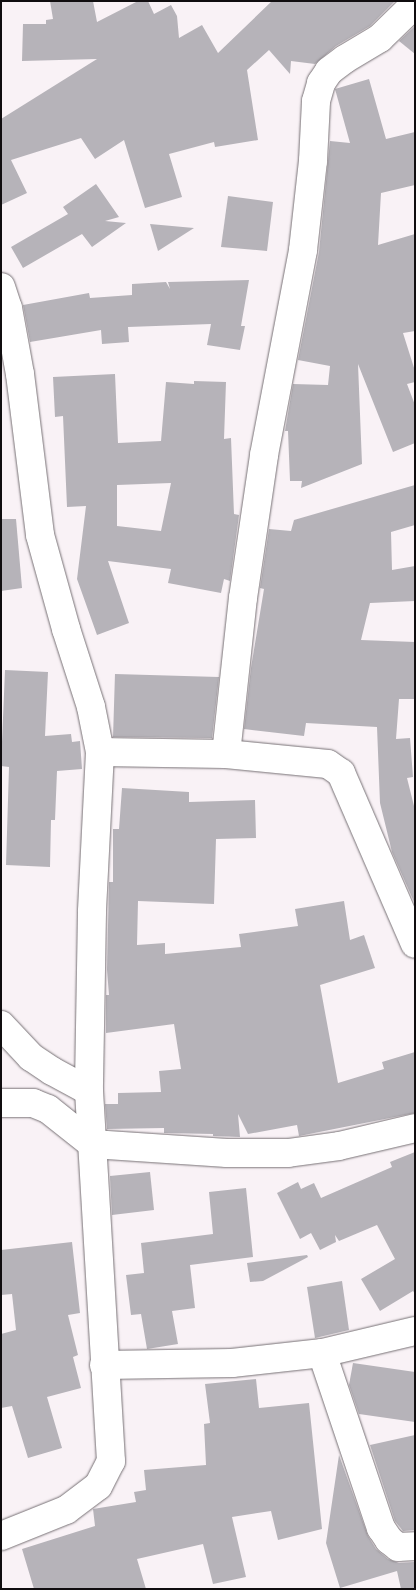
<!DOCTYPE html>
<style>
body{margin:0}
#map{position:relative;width:416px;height:1590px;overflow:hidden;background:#f9f2f6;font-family:Barlow,sans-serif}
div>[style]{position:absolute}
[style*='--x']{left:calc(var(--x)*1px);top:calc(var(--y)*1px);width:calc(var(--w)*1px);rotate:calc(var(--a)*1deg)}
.building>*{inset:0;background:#b6b3b9}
.roads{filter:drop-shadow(0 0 1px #777175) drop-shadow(0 0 1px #777175)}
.minor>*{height:28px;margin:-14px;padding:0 14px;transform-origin:14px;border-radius:14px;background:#fff}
span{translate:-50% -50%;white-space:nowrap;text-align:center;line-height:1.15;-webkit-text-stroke:5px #f9f2f6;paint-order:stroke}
.frame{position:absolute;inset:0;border:2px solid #100d0f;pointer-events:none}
</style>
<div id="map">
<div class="building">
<i style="clip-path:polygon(50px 1px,93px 1px,97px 22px,138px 1px,148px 1px,154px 14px,171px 5px,177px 16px,179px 38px,202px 25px,218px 53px,272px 1px,395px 1px,370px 26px,336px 46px,315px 64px,291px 61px,290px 74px,269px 50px,247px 70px,258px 140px,215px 147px,214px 142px,169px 154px,182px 197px,145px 208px,124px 140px,95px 159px,81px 138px,11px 160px,27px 193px,1px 205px,1px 119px,97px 59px,22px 61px,23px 24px,46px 24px,46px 20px,53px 19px)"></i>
<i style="clip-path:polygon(415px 26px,415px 54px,399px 41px)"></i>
<i style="clip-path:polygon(369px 79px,386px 139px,415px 132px,415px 185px,381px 193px,378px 245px,415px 234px,415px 331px,403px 333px,415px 371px,415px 382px,407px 384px,415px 405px,415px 443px,393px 452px,358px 364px,362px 464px,301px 488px,302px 481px,290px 481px,288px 431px,285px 431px,293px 384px,328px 385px,330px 366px,298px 360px,319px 252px,330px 141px,350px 143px,335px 89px)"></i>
<i style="clip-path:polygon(96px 184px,119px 217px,105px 221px,126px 223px,92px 247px,82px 234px,23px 268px,11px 247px,68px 214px,63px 207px)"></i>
<i style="clip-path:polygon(228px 196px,273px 202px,267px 251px,221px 247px)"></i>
<i style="clip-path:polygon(150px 224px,194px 228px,158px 251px)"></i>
<i style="clip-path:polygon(249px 280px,241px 326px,245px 326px,240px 350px,207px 345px,211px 324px,128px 327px,129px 342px,102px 344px,101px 330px,30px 342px,23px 305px,89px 293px,90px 298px,132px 295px,132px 284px,166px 282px,170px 289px,168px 282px)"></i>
<i style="clip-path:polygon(evenodd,115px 374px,118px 443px,161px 441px,166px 382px,194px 384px,194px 381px,226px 382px,224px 439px,231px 438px,234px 514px,239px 515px,230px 581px,224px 579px,221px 593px,168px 583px,171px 569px,108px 561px,129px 623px,97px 635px,77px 579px,86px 506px,67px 507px,63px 416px,55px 417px,53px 377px,115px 374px,171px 483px,161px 531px,117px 526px,117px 485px,171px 483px)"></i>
<i style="clip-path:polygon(415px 485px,415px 525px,391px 532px,392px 570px,415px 566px,415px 601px,370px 603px,361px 640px,415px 642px,415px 699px,399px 699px,396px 739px,410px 738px,413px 777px,407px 778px,415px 810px,415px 904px,392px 852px,380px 803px,377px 727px,306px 723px,304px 736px,244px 729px,251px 668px,264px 589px,260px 588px,269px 529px,291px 531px,294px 520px)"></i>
<i style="clip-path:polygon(1px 519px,16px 519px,22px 588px,1px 591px)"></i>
<i style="clip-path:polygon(5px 670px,48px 672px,45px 736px,71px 734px,72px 742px,80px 741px,82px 769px,57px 771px,55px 820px,51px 820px,50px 867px,6px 865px,9px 767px,1px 766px)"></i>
<i style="clip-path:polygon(115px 674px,219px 677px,212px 738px,113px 737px)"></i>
<i style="clip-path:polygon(122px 788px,189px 792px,189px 802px,255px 800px,256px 838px,216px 839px,214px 904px,138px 901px,137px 945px,165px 943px,165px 954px,241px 947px,239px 934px,298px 926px,295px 909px,344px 901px,350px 940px,364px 935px,375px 968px,320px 985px,338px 1083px,384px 1069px,382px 1062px,415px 1052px,415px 1113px,299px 1136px,297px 1125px,248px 1134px,238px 1114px,240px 1137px,213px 1136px,213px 1134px,164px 1133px,164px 1128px,107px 1129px,105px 1104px,118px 1104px,118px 1093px,161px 1092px,159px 1071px,181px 1069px,174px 1024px,106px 1033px,106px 995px,109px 995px,107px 970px,109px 882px,113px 882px,113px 829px,119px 829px)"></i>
<i style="clip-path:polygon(415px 1152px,415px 1294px,413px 1291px,380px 1311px,361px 1279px,395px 1259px,377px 1225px,339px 1241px,335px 1235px,336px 1242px,320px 1250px,311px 1233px,300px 1239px,277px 1193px,298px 1182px,301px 1189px,314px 1183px,321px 1198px,392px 1167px,390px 1162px)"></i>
<i style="clip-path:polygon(150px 1172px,154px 1210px,112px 1215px,110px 1176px)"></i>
<i style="clip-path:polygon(246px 1188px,253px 1257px,190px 1265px,195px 1308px,172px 1311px,178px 1344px,147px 1349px,141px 1314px,131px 1315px,126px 1275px,144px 1273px,141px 1243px,213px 1234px,209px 1192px)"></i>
<i style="clip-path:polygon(72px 1242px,80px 1313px,68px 1315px,78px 1355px,73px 1357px,81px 1388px,47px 1397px,62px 1448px,28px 1458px,12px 1406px,1px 1408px,1px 1334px,16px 1330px,12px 1294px,1px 1295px,1px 1250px)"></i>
<i style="clip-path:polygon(307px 1255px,308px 1257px,263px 1281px,250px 1282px,247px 1263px)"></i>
<i style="clip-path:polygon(342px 1281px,349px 1330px,315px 1338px,307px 1287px)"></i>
<i style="clip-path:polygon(353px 1363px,415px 1372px,415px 1422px,359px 1414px,349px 1385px)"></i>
<i style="clip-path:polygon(256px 1379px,259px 1408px,309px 1403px,322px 1529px,278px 1540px,271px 1511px,232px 1517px,246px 1577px,213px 1584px,203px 1544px,137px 1559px,146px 1589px,34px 1589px,22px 1549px,95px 1526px,93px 1509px,136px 1502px,134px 1492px,146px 1490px,144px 1470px,206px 1465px,204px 1424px,210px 1423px,205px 1384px)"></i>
<i style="clip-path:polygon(415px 1435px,415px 1530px,403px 1531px,395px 1521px,370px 1445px)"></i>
<i style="clip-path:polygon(339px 1455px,368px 1536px,376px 1549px,388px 1559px,399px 1563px,415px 1562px,415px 1589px,401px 1589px,397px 1571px,340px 1588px,326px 1543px)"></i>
</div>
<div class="roads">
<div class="minor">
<i style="--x:1;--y:287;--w:22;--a:72"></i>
<i style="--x:8;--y:308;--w:67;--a:79.7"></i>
<i style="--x:20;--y:374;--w:162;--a:82.9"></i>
<i style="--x:40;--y:535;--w:98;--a:74.5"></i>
<i style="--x:66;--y:629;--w:82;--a:72.2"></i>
<i style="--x:91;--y:707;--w:46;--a:78.7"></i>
<i style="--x:100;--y:752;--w:160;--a:92.9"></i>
<i style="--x:92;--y:912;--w:179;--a:91"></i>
<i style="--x:89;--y:1091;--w:371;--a:86.6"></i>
<i style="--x:111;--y:1461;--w:28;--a:117"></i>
<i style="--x:98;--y:1486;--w:40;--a:143"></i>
<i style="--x:66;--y:1510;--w:70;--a:158.2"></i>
<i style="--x:100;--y:752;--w:126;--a:0.9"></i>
<i style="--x:226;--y:754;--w:102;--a:5.6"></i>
<i style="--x:328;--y:764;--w:16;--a:35"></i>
<i style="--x:341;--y:773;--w:186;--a:66.6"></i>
<i style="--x:226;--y:754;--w:157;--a:-83.8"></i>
<i style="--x:243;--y:598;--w:145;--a:-81.6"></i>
<i style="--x:264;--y:455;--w:209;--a:-79.2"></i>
<i style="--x:303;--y:250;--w:90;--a:-83.6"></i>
<i style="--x:313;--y:161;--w:60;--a:-87.1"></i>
<i style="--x:316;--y:101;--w:19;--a:-74"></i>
<i style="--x:321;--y:83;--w:14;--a:-56"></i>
<i style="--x:329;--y:71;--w:20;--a:-37"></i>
<i style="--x:345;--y:59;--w:41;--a:-31"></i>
<i style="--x:380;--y:38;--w:49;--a:-44.2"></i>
<i style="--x:1;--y:1025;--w:44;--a:46.8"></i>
<i style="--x:31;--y:1057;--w:25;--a:34"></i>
<i style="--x:52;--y:1071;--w:42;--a:28.4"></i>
<i style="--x:1;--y:1103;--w:32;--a:0"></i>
<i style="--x:33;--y:1103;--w:16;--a:22"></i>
<i style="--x:48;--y:1109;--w:56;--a:38.5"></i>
<i style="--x:92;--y:1144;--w:135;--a:3.8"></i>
<i style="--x:227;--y:1153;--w:61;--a:0"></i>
<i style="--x:288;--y:1153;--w:51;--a:-7.8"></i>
<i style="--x:339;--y:1146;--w:78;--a:-13.3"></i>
<i style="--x:322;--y:1353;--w:185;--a:71.4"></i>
<i style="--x:381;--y:1528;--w:14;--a:56"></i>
<i style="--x:389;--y:1540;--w:11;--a:38"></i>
<i style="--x:398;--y:1547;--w:17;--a:-3"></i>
<i style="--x:104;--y:1365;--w:128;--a:-0.9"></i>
<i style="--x:232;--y:1363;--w:91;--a:-6.3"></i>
<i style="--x:322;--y:1353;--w:96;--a:-13.3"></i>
</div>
</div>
<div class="frame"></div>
</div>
